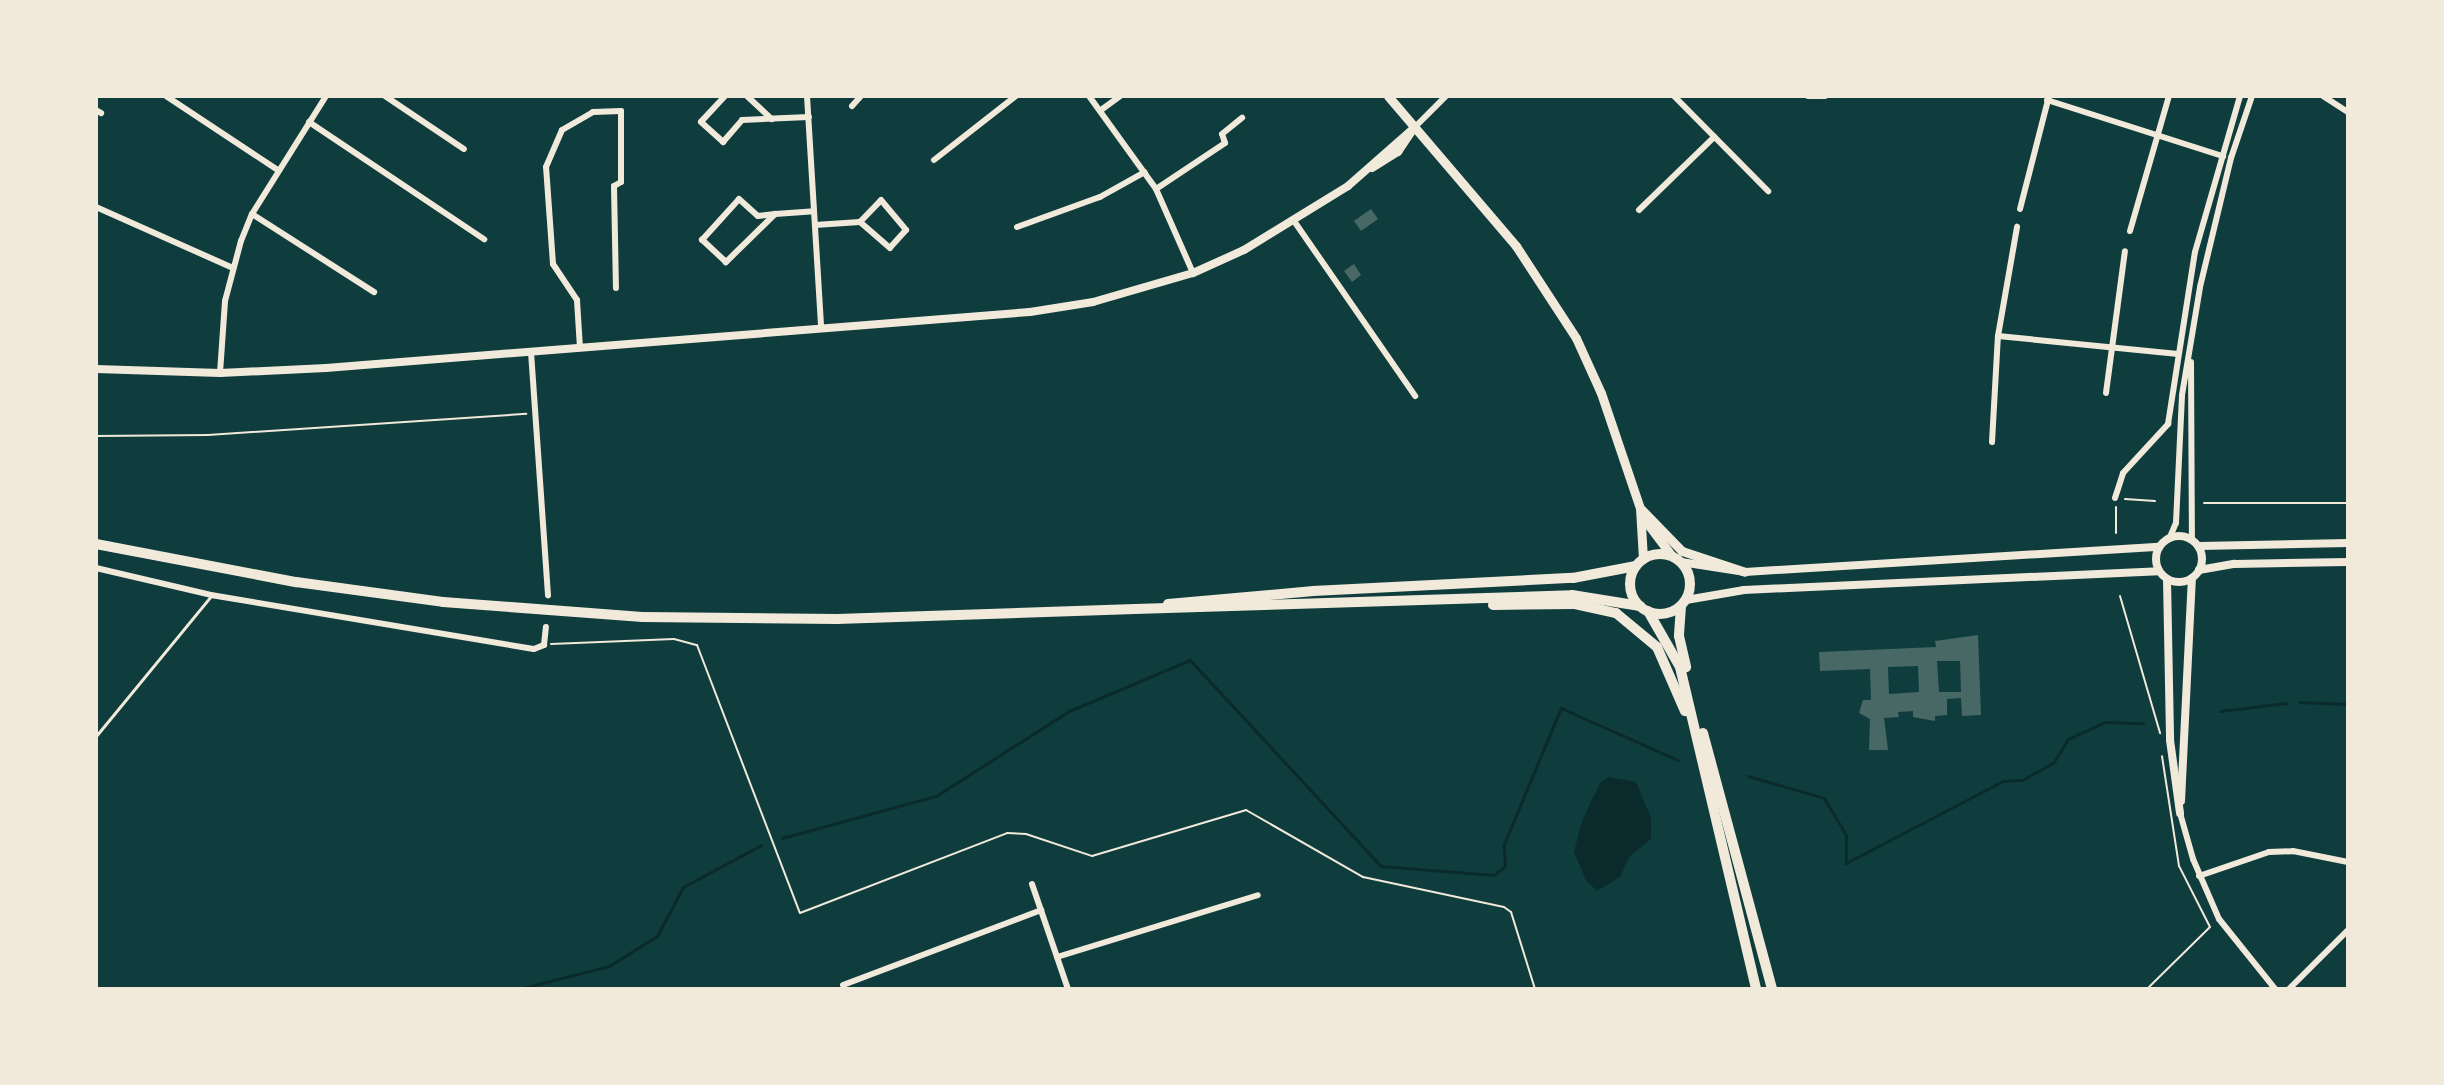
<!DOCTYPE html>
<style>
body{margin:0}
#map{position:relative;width:2444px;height:1085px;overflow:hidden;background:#0f3d3e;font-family:"PT Sans",sans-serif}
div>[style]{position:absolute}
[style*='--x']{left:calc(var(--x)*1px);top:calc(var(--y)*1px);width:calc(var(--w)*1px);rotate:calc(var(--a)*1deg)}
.water>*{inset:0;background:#0a2a2b}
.stream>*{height:3px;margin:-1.5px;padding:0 1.5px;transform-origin:1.5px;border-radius:1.5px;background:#0a2a2b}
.building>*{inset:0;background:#486865}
.path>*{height:2px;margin:-1px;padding:0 1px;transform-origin:1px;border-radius:1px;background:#f1e9da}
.service>*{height:3px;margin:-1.5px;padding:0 1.5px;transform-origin:1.5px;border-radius:1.5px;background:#f1e9da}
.minor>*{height:6px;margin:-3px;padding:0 3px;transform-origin:3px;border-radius:3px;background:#f1e9da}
.tertiary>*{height:8px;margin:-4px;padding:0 4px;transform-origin:4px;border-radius:4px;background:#f1e9da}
.tertiary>.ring{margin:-4px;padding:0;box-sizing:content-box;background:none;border:8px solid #f1e9da;border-radius:50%}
.secondary>*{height:9px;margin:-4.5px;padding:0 4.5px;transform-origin:4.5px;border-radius:4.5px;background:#f1e9da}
.primary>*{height:10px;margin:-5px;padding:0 5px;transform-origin:5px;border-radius:5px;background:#f1e9da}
.primary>.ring{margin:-5px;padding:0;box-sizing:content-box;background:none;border:10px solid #f1e9da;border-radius:50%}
.trunk>*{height:10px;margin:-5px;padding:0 5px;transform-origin:5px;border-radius:5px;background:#f1e9da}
span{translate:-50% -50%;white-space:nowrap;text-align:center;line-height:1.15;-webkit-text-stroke:8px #f1e9da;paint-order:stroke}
.frame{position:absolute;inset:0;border:98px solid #f1e9da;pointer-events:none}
</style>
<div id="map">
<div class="water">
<i style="clip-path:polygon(1609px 777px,1636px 782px,1651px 818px,1651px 839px,1629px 857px,1620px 877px,1597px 891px,1586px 880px,1574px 852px,1582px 821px,1600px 783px)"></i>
</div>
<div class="stream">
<i style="--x:2300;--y:702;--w:48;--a:2.4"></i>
<i style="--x:2220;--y:711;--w:67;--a:-6.8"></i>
<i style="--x:1748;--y:776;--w:79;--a:16.1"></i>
<i style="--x:1824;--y:798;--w:43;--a:59.3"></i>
<i style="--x:1846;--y:835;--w:28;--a:90"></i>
<i style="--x:1846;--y:863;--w:177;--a:-27.6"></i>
<i style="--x:2003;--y:781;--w:19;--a:-3"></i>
<i style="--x:2022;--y:780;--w:35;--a:-29"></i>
<i style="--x:2053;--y:763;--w:28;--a:-58"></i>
<i style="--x:2068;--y:739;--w:41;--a:-24.7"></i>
<i style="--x:2105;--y:722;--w:38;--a:2"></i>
<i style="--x:782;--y:838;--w:160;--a:-15.3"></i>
<i style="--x:936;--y:796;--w:158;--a:-32.6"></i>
<i style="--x:1069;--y:711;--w:131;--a:-22.9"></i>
<i style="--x:1190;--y:660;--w:281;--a:47.2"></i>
<i style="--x:1381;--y:866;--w:113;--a:4.6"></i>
<i style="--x:1494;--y:875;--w:14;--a:-39"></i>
<i style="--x:1505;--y:866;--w:22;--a:-93"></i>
<i style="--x:1504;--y:844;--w:147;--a:-67.3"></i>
<i style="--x:1561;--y:708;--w:128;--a:24"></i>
<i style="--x:519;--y:989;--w:93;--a:-14.3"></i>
<i style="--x:609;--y:966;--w:57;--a:-32"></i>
<i style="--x:657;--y:936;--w:55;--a:-62"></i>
<i style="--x:683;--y:887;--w:89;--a:-28.3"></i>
</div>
<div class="building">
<i style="clip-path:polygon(1371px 209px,1378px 219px,1361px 231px,1354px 221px)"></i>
<i style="clip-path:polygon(1354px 264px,1361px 275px,1352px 282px,1344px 271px)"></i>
<i style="clip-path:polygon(evenodd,1978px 635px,1981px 715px,1962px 716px,1961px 698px,1947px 699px,1947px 715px,1935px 716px,1935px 721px,1913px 717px,1913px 711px,1898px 712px,1899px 717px,1884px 718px,1888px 750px,1869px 750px,1870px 719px,1859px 713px,1863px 700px,1871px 700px,1870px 669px,1820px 671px,1819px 652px,1936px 647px,1935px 641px,1978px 635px,1937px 661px,1960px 661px,1961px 692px,1939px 692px,1937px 661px,1978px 635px,1918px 666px,1919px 692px,1889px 694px,1888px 667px,1918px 666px)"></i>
</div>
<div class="path">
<i style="--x:96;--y:436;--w:112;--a:-0.5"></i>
<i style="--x:208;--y:435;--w:319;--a:-3.8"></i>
<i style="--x:2125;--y:499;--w:30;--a:4"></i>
<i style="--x:2204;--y:503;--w:144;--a:0"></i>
<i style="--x:2116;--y:507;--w:26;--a:90"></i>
<i style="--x:2120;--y:596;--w:143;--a:73.7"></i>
<i style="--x:551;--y:644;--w:123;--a:-2.3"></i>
<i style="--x:674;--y:639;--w:24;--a:15"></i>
<i style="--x:697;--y:645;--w:287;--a:69"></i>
<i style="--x:800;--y:913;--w:222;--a:-21.1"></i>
<i style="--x:1007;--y:833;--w:19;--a:3"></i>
<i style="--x:1026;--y:834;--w:70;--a:18.4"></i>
<i style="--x:1092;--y:856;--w:161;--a:-16.6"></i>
<i style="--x:1246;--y:810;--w:135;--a:29.8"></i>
<i style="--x:1363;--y:877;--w:144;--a:12"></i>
<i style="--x:1504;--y:907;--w:9;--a:36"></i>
<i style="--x:1511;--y:912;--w:81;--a:72.7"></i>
<i style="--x:2147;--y:989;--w:88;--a:-44.5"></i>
<i style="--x:2210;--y:927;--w:68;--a:-116.9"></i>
<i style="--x:2179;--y:866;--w:111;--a:-98.8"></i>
</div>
<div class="service">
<i style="--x:96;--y:736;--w:180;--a:-50.6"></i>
</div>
<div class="minor">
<i style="--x:166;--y:96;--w:134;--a:33.5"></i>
<i style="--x:385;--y:96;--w:95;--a:33.9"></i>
<i style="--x:725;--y:96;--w:35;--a:133"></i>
<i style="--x:701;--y:122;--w:30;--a:42"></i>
<i style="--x:723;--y:142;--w:29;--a:-49"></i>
<i style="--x:742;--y:120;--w:67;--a:-2.6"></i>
<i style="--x:747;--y:96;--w:34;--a:43"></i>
<i style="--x:807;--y:96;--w:232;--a:86.5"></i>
<i style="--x:1089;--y:96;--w:115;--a:54.2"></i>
<i style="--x:1156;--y:189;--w:92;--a:66.2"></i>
<i style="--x:1674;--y:96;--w:134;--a:45.3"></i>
<i style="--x:1808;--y:96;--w:17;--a:0"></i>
<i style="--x:2323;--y:96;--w:30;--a:33"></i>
<i style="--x:2047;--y:100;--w:185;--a:17.7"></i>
<i style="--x:852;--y:106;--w:13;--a:-48"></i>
<i style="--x:96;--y:110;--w:6;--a:31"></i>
<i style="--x:1101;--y:110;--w:24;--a:-36"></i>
<i style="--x:309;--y:122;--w:211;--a:33.8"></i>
<i style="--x:1415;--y:127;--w:44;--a:-45"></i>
<i style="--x:934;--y:160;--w:104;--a:-38"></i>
<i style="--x:1156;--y:189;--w:83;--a:-33.7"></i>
<i style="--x:1225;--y:143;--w:9;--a:-108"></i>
<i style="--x:1222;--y:134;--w:26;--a:-39"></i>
<i style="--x:96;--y:207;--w:150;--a:24"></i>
<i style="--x:2020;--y:209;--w:117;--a:-75.6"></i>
<i style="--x:1639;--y:210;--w:105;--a:-44.2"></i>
<i style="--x:252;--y:214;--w:145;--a:32.6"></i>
<i style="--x:775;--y:214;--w:69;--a:135.6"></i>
<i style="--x:726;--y:262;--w:33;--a:-137"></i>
<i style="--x:702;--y:240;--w:55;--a:-47.9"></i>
<i style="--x:739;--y:199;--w:25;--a:42"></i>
<i style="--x:758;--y:216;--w:17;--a:-7"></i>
<i style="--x:775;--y:214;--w:39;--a:-4"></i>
<i style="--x:1294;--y:221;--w:213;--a:55.3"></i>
<i style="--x:815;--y:225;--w:45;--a:-3.8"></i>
<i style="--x:860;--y:222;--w:30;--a:-46"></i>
<i style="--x:881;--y:200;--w:39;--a:50"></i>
<i style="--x:906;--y:230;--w:24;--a:132"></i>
<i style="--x:890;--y:248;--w:40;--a:-139"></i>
<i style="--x:1017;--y:227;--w:88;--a:-19.9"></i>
<i style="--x:1100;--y:197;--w:51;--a:-29.1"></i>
<i style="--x:2130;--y:231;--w:141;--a:-73.9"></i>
<i style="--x:1998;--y:336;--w:111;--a:-80.1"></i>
<i style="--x:580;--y:348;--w:48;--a:-93.6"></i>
<i style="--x:577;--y:300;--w:43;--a:-123.7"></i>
<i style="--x:553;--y:264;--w:97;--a:-94.1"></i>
<i style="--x:546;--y:167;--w:40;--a:-66.6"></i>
<i style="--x:562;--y:130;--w:36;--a:-30"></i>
<i style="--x:593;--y:112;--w:28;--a:-2"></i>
<i style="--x:621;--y:111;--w:71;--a:90"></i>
<i style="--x:621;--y:182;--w:8;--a:150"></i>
<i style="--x:614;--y:186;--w:102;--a:88.9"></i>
<i style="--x:531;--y:352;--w:244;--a:86"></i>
<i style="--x:2191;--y:362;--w:177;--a:89.7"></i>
<i style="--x:220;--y:373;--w:72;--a:-86"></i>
<i style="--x:225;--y:301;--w:62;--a:-75.1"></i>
<i style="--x:241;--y:241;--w:29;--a:-68"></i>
<i style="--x:252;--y:214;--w:139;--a:-57.9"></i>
<i style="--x:2106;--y:393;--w:143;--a:-82.4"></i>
<i style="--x:1992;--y:442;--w:106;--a:-86.8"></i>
<i style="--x:1998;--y:336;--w:181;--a:5.7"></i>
<i style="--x:2115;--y:498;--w:26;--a:-72"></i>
<i style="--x:2123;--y:473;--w:67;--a:-47.4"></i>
<i style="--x:2168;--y:424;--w:174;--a:-81.1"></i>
<i style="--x:2195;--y:252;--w:162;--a:-73.9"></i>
<i style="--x:2170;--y:537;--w:15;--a:-67"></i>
<i style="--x:2176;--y:523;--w:128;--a:-87.3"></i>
<i style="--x:2182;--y:395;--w:109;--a:-80.5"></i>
<i style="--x:2200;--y:287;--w:133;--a:-76.5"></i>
<i style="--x:2231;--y:158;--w:65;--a:-71.3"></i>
<i style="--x:96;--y:568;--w:118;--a:13.2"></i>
<i style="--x:211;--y:595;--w:327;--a:9.5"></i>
<i style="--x:534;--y:649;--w:11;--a:-22"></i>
<i style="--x:544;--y:645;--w:18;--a:-84"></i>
<i style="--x:2180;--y:813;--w:48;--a:74.2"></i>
<i style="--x:2193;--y:859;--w:65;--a:66.6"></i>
<i style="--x:2219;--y:919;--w:90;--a:51.3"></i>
<i style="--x:2199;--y:876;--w:74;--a:-18.9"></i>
<i style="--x:2269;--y:852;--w:24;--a:-2"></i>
<i style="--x:2293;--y:851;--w:56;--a:11.3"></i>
<i style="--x:1032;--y:884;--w:111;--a:71.1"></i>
<i style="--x:1057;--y:957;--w:210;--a:-17.1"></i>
<i style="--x:843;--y:985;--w:212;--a:-20.7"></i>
<i style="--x:2289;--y:989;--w:83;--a:-45"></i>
</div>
<div class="tertiary">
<i style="--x:1372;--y:168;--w:31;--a:-32"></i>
<i style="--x:1398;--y:152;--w:27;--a:-56"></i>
<i style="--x:96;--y:369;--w:124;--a:1.8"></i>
<i style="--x:220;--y:373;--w:106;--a:-2.7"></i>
<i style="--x:326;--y:368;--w:706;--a:-4.55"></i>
<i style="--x:1030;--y:312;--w:64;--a:-9"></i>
<i style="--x:1093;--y:302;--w:104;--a:-16.2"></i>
<i style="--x:1193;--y:273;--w:56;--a:-24.3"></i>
<i style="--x:1244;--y:250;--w:122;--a:-31.6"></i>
<i style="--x:1348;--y:186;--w:89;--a:-41.4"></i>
<i class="ring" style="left:2156px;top:536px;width:38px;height:38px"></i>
<i style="--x:2199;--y:546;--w:149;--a:-1.2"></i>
<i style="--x:1681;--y:562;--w:65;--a:8.9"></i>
<i style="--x:1745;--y:572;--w:415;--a:-3.5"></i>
<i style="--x:2199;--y:570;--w:36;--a:-10"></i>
<i style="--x:2234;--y:564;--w:114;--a:-1"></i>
<i style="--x:2167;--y:579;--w:161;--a:88.9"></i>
<i style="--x:2170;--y:740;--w:74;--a:82.2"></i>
<i style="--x:1686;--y:600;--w:59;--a:-9.8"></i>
<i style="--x:1744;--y:590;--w:415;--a:-2.6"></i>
<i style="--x:2181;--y:801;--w:223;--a:-87.2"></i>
</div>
<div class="secondary">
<i style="--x:1388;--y:96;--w:197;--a:49.5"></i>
<i style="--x:1516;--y:246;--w:110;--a:56.9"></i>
<i style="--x:1576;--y:338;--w:60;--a:65.6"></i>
<i style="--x:1601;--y:393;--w:121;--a:71.3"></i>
<i style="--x:1640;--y:508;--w:51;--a:86.6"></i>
<i style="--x:1642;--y:510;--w:57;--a:45.7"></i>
<i style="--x:1682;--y:551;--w:66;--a:18.4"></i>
<i style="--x:1647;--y:523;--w:41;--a:52.9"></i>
</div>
<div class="primary">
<i class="ring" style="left:1630px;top:554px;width:50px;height:50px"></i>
<i style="--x:1168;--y:604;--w:146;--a:-5.1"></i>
<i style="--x:1313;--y:591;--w:260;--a:-2.9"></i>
<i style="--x:1573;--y:578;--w:64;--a:-10.8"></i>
<i style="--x:1493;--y:605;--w:82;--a:-0.7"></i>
<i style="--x:1575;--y:604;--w:42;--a:12.4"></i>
<i style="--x:1616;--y:613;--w:53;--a:39.7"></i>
<i style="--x:1657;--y:647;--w:70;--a:66.4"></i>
<i style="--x:1681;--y:606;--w:30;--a:94"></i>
<i style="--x:1679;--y:636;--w:32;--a:77"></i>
<i style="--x:1135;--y:609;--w:437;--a:-1.8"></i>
<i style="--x:1572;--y:595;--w:69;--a:9.2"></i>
<i style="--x:1648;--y:611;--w:64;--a:60.3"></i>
<i style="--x:1680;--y:667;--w:331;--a:76.7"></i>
<i style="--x:1703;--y:733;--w:265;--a:74.9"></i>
</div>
<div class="trunk">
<i style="--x:96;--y:544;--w:204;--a:10.8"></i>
<i style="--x:296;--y:582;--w:148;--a:7.7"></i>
<i style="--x:443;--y:602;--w:200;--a:4.3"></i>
<i style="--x:642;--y:617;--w:195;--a:0.6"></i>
<i style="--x:837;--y:619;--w:298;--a:-1.9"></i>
</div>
<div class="frame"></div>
</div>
